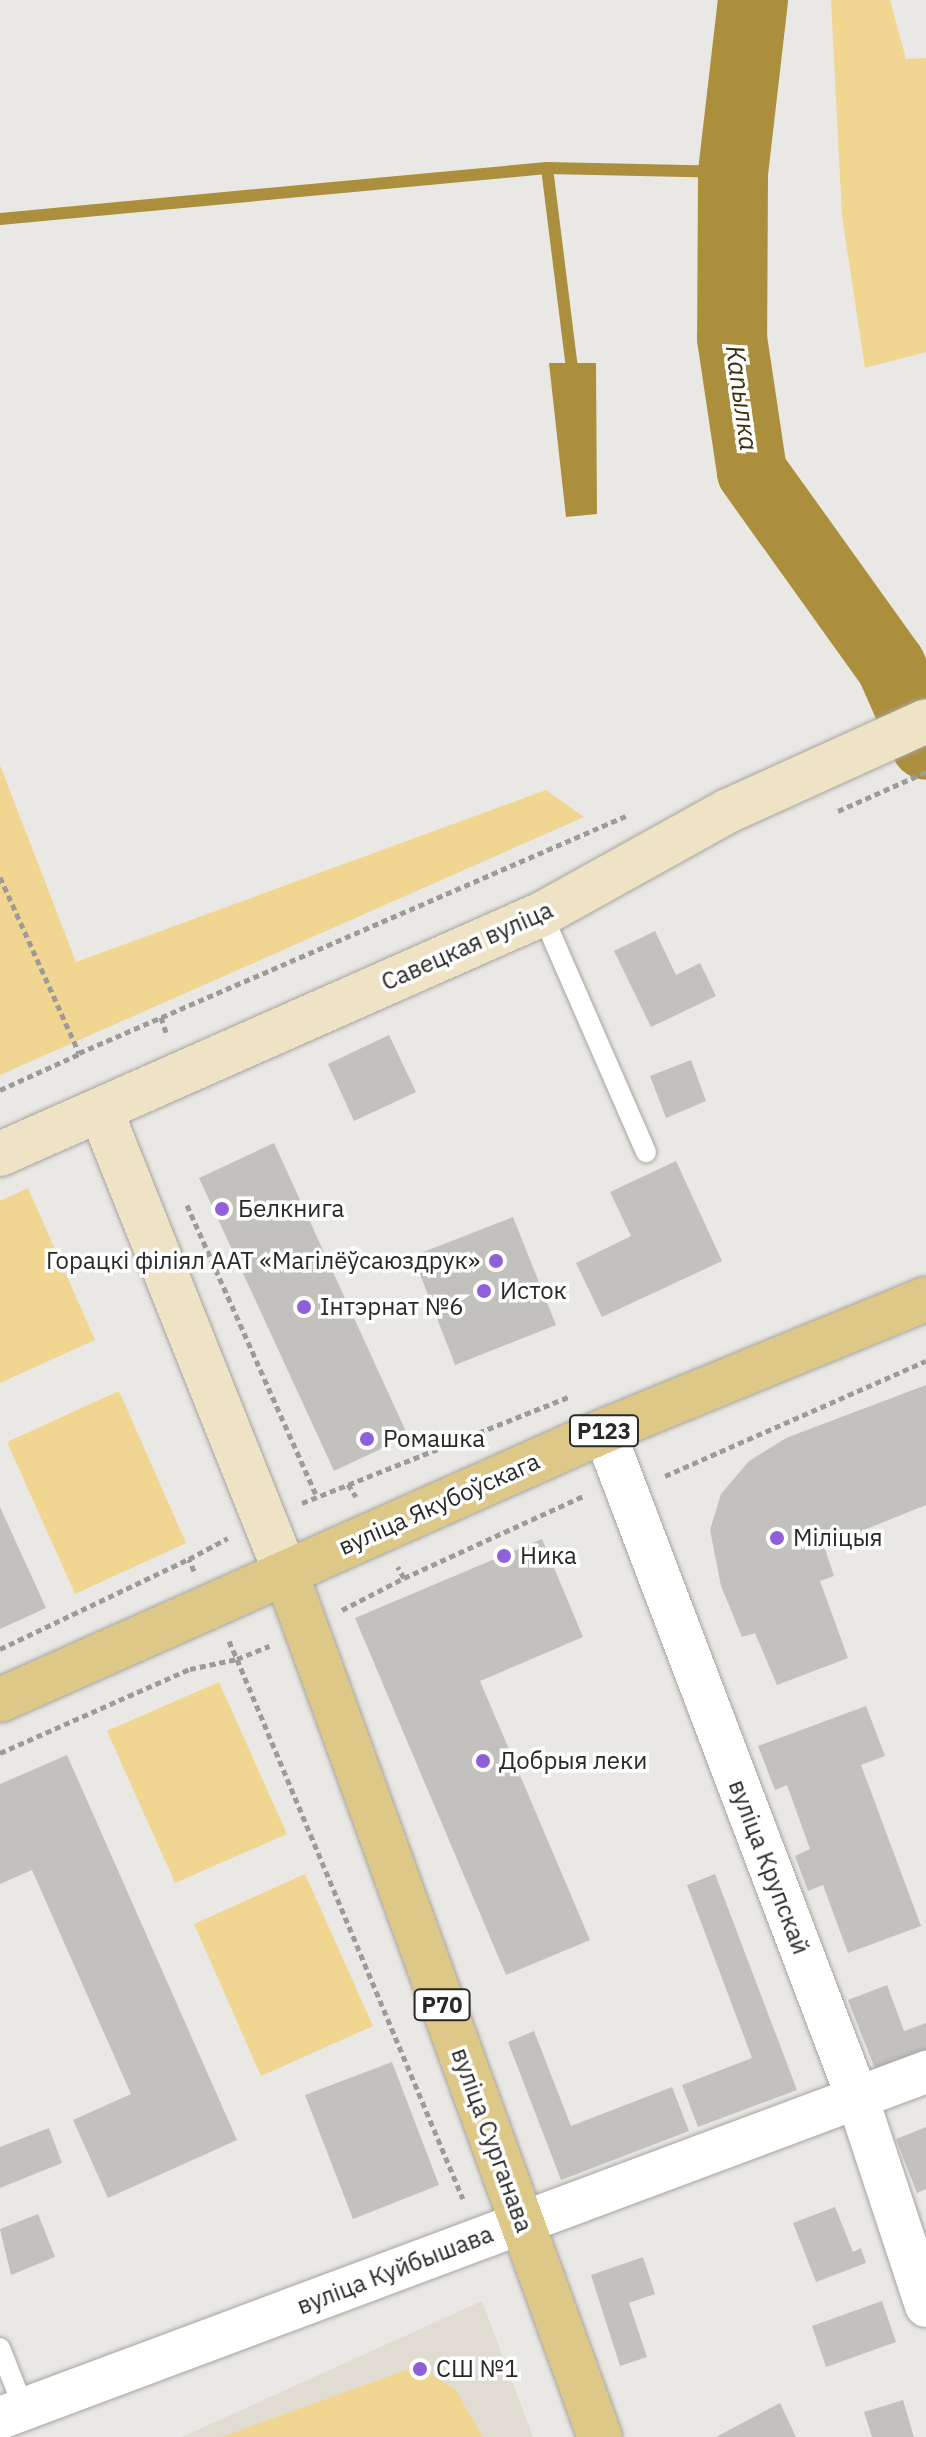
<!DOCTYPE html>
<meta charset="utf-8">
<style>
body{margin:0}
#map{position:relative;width:926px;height:2437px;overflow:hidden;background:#eae8e4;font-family:"IBM Plex Sans",sans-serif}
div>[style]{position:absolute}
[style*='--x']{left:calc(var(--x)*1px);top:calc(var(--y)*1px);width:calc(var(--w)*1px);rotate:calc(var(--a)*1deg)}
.built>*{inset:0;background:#e0dcd1}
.green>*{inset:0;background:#f1d692}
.water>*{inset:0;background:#ac8f3c}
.stream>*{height:12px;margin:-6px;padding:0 6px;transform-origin:6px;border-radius:6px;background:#ac8f3c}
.river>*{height:70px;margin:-35px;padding:0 35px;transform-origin:35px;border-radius:35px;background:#ac8f3c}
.building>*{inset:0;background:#c3c1bd}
.path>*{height:5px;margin-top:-2.5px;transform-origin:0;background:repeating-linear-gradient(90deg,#9c9b98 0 6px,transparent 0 10px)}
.roads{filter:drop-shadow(0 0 2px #a5a4a0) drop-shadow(0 0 2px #a5a4a0)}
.lane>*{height:20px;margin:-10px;padding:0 10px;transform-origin:10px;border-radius:10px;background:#fff}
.street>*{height:42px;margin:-21px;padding:0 21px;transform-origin:21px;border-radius:21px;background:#fff}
.secondary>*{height:44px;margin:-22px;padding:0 22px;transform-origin:22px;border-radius:22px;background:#eee3c4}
.primary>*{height:44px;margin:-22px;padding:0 22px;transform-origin:22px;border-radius:22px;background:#dec888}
.dots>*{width:22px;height:22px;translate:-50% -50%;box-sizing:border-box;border:4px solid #fff;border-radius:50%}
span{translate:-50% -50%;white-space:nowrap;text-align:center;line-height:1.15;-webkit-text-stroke:7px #fff;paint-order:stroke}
.shield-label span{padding:2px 6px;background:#fff;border:2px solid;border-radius:6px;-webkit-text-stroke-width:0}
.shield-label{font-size:22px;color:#292927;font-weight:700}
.street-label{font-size:24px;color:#292927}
.poi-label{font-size:24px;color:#292927}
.left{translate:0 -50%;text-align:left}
.right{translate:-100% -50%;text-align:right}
.water-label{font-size:26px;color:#3d300c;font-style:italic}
</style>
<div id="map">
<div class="built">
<i style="clip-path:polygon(482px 2301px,533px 2437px,182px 2437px)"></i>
</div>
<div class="green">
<i style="clip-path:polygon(831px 0,890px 0,906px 59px,926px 58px,926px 352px,865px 368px,842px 216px)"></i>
<i style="clip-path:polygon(0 765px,76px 962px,546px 790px,584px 817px,0 1075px)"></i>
<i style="clip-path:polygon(28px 1188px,95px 1340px,0 1383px,0 1201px)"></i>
<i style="clip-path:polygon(119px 1391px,186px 1543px,75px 1594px,7px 1442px)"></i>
<i style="clip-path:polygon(219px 1682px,287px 1834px,175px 1883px,107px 1731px)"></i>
<i style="clip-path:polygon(305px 1874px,373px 2026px,261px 2076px,194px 1924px)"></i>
<i style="clip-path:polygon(417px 2366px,455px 2389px,483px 2437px,222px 2437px)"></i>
</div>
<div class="water">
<i style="clip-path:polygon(549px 363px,596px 363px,597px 514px,566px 517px)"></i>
</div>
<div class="stream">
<i style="--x:547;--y:168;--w:212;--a:82.9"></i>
<i style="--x:0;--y:219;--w:549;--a:-5.33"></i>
<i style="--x:547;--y:168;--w:186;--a:1.2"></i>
</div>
<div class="river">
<i style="--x:753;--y:0;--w:173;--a:96.6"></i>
<i style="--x:733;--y:172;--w:166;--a:90.3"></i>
<i style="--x:732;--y:338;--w:135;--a:81.5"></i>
<i style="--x:752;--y:472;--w:239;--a:54.4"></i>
<i style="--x:891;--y:666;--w:86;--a:66.1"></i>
</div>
<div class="building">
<i style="clip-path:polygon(655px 931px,676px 975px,700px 963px,716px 996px,651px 1027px,614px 951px)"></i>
<i style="clip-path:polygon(389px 1035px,416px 1092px,354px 1121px,328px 1064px)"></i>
<i style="clip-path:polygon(691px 1060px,706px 1101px,666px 1118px,650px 1076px)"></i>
<i style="clip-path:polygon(274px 1143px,408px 1436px,334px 1471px,199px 1178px)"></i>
<i style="clip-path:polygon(676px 1161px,722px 1261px,602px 1317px,576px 1263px,631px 1236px,610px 1192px)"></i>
<i style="clip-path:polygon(513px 1217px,556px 1325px,455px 1365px,413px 1256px)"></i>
<i style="clip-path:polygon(926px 1385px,926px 1505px,824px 1546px,834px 1576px,820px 1581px,848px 1658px,777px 1685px,755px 1633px,742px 1637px,721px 1586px,710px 1530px,721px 1494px,749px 1461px,786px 1438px)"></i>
<i style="clip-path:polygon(0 1507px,46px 1608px,0 1629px)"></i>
<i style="clip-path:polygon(542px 1539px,583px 1637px,480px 1681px,590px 1940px,506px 1975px,355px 1618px)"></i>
<i style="clip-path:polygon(866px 1706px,885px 1756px,861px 1765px,921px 1926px,848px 1953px,823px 1885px,808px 1891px,795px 1856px,810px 1849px,787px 1785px,775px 1790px,758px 1746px)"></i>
<i style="clip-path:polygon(67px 1755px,237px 2140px,108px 2198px,73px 2120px,131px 2094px,32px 1870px,0 1884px,0 1784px)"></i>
<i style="clip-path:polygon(715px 1874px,797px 2090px,698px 2127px,682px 2085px,752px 2058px,687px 1885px)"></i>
<i style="clip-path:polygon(887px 1985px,904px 2031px,926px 2023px,926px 2060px,879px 2079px,848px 2000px)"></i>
<i style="clip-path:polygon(534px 2031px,571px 2126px,672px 2087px,689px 2131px,561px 2180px,508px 2042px)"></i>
<i style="clip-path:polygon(392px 2062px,439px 2185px,353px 2219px,305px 2095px)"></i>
<i style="clip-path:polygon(926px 2127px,926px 2189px,917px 2193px,896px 2139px)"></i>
<i style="clip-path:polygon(49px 2128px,62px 2163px,0 2188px,0 2147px)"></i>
<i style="clip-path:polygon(835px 2207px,853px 2252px,861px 2248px,866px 2263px,816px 2282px,793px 2223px)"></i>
<i style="clip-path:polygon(38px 2214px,55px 2257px,11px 2275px,0 2229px)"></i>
<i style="clip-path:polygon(643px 2257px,655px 2294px,629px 2303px,647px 2357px,620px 2366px,591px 2275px)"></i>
<i style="clip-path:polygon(882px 2301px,896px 2342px,826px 2367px,812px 2326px)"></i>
<i style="clip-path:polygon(903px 2400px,914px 2437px,872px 2437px,864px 2412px)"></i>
<i style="clip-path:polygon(780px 2403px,796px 2437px,716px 2437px)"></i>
</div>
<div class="path">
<i style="--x:838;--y:811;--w:96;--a:-23.9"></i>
<i style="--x:0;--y:877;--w:193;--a:65.8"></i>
<i style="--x:79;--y:1053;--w:596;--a:-23.43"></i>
<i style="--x:161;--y:1017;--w:19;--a:72"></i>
<i style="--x:0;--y:1090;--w:87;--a:-24.5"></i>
<i style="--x:187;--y:1205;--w:320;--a:66"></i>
<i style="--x:665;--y:1476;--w:285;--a:-23.8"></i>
<i style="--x:348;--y:1484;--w:15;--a:58"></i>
<i style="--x:302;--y:1503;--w:289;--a:-21.7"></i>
<i style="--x:194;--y:1571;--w:13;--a:-113"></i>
<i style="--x:189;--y:1559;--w:44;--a:-28.3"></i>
<i style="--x:404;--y:1578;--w:199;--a:-24.6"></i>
<i style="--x:342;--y:1610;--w:70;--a:-27.3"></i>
<i style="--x:404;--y:1578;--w:13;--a:-119"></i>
<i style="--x:229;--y:1641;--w:20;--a:66"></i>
<i style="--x:237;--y:1659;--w:35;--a:-22"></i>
<i style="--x:0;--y:1649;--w:209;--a:-25.5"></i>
<i style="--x:0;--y:1753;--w:208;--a:-23.9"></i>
<i style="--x:190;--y:1669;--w:48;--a:-12"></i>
<i style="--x:237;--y:1659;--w:585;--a:67.29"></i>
</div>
<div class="roads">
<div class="lane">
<i style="--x:542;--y:914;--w:260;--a:66.4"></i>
<i style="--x:0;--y:2348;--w:66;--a:68.5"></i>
</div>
<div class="street">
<i style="--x:604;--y:1431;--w:712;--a:69.2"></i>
<i style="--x:857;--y:2097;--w:220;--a:71.7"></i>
<i style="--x:0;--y:2418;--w:989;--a:-20.49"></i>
</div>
<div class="secondary">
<i style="--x:101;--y:1111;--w:498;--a:68.2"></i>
<i style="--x:0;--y:1154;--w:593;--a:-23.88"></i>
<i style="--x:542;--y:914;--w:213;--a:-29"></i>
<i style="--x:728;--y:811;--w:217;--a:-24.4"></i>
</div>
<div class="primary">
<i style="--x:286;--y:1573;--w:919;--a:70.03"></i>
<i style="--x:0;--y:1700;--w:661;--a:-24.01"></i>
<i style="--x:604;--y:1431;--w:348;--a:-22.3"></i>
</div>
</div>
<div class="dots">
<i style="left:222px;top:1209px;background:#9060da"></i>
<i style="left:496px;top:1261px;background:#9060da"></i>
<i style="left:484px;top:1291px;background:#9060da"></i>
<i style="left:304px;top:1307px;background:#9060da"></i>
<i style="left:367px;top:1439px;background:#9060da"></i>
<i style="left:777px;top:1538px;background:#9060da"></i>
<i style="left:504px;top:1556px;background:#9060da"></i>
<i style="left:483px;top:1761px;background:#9060da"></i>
<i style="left:420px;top:2369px;background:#9060da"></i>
</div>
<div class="shield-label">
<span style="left:604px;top:1431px">Р123</span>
<span style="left:442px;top:2005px">Р70</span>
</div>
<div class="street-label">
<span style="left:467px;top:946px;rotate:-24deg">Савецкая вуліца</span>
<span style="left:439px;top:1504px;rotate:-24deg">вуліца Якубоўскага</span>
<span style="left:769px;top:1867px;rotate:69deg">вуліца Крупскай</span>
<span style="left:492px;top:2140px;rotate:70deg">вуліца Сурганава</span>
<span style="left:395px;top:2270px;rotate:-21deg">вуліца Куйбышава</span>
</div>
<div class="poi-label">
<span class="left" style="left:238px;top:1209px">Белкнига</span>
<span class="right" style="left:480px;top:1261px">Горацкі філіял ААТ «Магілёўсаюздрук»</span>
<span class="left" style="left:500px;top:1291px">Исток</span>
<span class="left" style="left:320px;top:1307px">Інтэрнат №6</span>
<span class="left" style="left:383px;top:1439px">Ромашка</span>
<span class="left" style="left:793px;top:1538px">Міліцыя</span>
<span class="left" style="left:520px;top:1556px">Ника</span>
<span class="left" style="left:499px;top:1761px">Добрыя леки</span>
<span class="left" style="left:436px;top:2369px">СШ №1</span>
</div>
<div class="water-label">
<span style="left:742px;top:398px;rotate:82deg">Капылка</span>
</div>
</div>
